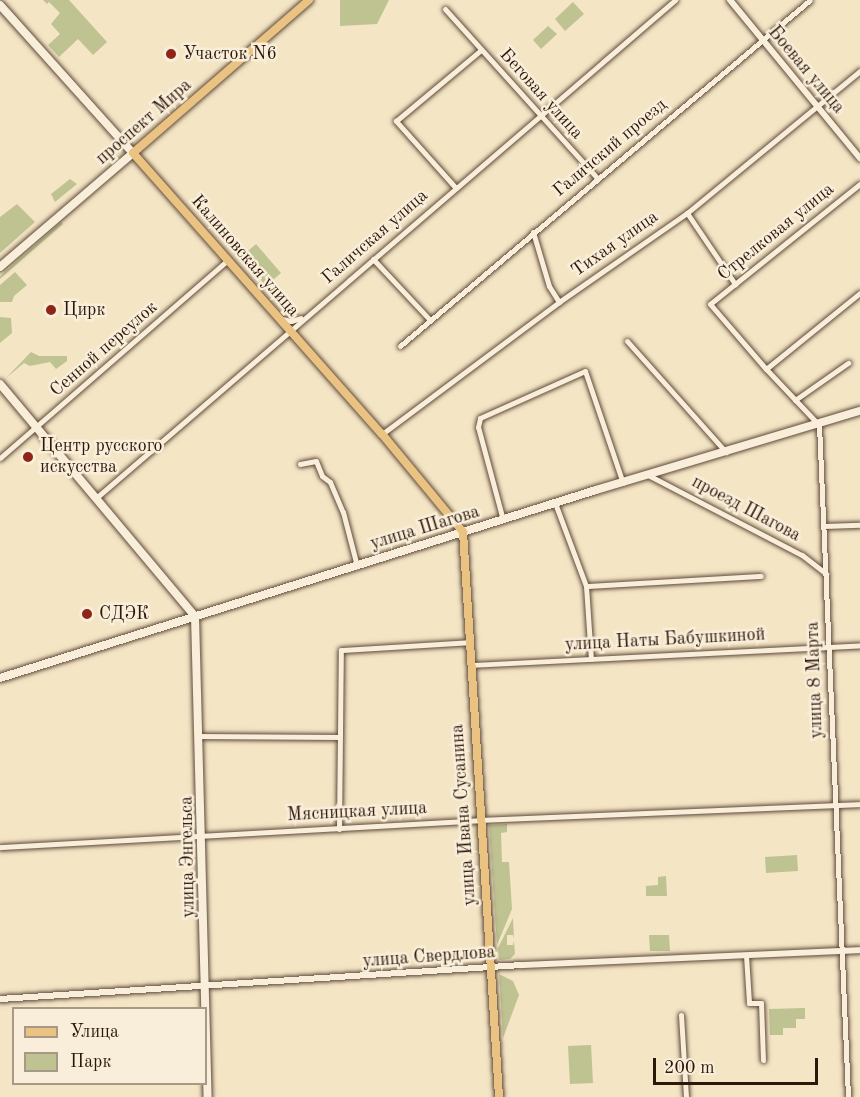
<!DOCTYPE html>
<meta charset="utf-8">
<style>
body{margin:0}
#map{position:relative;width:860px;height:1097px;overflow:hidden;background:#f4e5c5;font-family:"Old Standard TT",serif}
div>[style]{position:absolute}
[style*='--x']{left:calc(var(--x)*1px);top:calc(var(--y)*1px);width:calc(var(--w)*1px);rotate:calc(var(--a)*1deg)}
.green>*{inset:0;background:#bfc392}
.roads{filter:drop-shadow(0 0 2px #5f4a3a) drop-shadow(0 0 2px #5f4a3a)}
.minor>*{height:5px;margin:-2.5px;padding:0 2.5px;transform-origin:2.5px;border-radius:2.5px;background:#f8eed9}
.tertiary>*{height:6px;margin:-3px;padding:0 3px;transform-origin:3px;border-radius:3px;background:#f8eed9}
.secondary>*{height:8px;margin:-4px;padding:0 4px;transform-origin:4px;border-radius:4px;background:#f8eed9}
.primary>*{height:8px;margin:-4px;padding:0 4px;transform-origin:4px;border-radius:4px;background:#eac282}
.dots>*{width:16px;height:16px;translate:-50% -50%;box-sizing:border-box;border:3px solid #f8eed9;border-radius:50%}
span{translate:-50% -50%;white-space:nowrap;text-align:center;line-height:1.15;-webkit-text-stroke:5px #f8eed9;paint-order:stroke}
.poi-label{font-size:18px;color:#2d170b}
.left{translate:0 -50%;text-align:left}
.street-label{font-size:18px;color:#2d170b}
.legend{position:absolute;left:12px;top:1007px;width:195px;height:78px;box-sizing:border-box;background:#f8eed9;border:2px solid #a79887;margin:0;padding:8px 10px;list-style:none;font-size:18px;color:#2d170b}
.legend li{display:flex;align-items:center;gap:12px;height:30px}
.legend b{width:30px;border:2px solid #a79887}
.scale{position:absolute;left:653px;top:1058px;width:165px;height:27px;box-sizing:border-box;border:3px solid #2d170b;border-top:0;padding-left:8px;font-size:18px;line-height:21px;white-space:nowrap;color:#2d170b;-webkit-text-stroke:4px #f8eed9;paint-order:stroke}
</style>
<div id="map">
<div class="green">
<i style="clip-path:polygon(43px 0,69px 0,107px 42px,93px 55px,78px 39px,59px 57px,48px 45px,60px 34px,51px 24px,60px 13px,49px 2px,47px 4px)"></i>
<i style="clip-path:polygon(340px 0,389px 0,377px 24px,340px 26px)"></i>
<i style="clip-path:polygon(573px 2px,584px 14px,565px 31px,555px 19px)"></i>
<i style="clip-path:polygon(548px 26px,557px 34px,541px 49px,533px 40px)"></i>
<i style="clip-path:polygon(70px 179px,77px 184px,55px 202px,51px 194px)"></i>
<i style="clip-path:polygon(17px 204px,35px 222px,0 253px,0 217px)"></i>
<i style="clip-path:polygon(61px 222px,63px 224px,0 279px,0 276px)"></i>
<i style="clip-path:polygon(256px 244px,281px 273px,266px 286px,241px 257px)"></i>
<i style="clip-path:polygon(15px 272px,27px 285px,14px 296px,12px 302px,0 302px,0 285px)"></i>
<i style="clip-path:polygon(0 317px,11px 318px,12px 333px,0 343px)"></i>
<i style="clip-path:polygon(31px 352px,39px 356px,67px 356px,67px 361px,56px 369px,50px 362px,30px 366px,24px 363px,6px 378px)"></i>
<i style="clip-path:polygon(507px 824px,507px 832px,501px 833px,502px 862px,509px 862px,512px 909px,497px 945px,489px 825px)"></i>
<i style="clip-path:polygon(797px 855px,798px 871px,766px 873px,765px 857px)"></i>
<i style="clip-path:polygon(666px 876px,667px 896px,646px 896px,646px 886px,658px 885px,658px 877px)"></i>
<i style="clip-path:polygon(513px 918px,514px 939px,513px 935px,507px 935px,507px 945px,513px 945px,514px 941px,515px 954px,510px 959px,499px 960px,498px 948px)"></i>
<i style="clip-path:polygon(649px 935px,669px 935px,670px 951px,650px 951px)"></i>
<i style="clip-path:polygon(499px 974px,513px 981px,519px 995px,503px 1038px)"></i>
<i style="clip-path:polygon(805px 1008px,805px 1019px,796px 1019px,796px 1028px,783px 1028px,783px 1035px,770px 1035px,769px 1009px)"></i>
<i style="clip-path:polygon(591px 1045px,593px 1083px,570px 1084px,568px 1046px)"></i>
</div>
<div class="roads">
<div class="minor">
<i style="--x:445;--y:9;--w:227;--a:48"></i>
<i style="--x:455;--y:187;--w:89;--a:-131.8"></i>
<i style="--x:396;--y:121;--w:111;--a:-39.9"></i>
<i style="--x:687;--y:213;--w:86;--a:55.9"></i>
<i style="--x:533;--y:232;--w:56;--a:73.5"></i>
<i style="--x:549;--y:286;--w:19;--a:58"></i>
<i style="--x:373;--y:259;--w:83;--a:46.9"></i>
<i style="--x:282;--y:319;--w:9;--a:13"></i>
<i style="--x:291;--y:321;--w:10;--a:-17"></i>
<i style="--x:627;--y:341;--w:149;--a:48.3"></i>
<i style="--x:400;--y:346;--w:536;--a:-40.16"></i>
<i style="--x:766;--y:369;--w:121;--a:-39"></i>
<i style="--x:795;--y:400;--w:65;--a:-34.9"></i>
<i style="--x:382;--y:434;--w:221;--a:-36.7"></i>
<i style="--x:559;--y:302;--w:156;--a:-34.8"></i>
<i style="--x:687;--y:213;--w:224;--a:-39.4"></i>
<i style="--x:0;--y:458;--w:301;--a:-41"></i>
<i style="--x:300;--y:464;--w:16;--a:-11"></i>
<i style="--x:316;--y:461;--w:16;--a:68"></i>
<i style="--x:322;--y:476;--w:10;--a:37"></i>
<i style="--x:330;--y:482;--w:33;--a:67"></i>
<i style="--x:343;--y:512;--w:56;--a:75.5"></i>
<i style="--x:648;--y:475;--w:174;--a:27.5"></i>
<i style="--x:802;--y:555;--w:31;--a:38"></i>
<i style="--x:96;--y:498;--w:764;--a:-40.7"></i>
<i style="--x:555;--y:503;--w:89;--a:69.5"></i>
<i style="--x:586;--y:586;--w:73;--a:86.1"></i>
<i style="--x:503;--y:520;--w:96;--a:-105"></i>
<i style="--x:478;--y:427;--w:9;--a:-77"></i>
<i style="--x:480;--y:418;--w:115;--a:-24.1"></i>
<i style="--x:585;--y:371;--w:118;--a:71.3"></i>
<i style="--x:824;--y:526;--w:36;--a:-2"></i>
<i style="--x:586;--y:586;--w:175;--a:-3.3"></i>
<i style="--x:471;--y:665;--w:390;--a:-2.9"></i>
<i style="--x:200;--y:736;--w:139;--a:0.4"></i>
<i style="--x:339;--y:829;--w:179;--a:-89.4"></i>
<i style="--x:341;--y:650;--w:129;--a:-3.5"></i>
<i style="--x:0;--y:847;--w:482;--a:-3.2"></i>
<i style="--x:481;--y:820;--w:379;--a:-2.4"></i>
<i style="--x:746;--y:955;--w:48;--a:86.4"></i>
<i style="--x:749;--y:1003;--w:12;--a:0"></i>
<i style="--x:761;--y:1003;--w:57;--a:88"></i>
<i style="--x:681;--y:1015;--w:82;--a:86.5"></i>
<i style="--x:848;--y:1097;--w:673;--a:-92.47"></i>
<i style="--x:819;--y:425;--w:77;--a:-133.4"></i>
<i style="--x:766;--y:369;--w:86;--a:-130.7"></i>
<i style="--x:710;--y:304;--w:192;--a:-38.7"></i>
</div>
<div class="tertiary">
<i style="--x:730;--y:0;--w:205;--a:50.6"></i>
<i style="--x:0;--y:999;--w:522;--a:-3.73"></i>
<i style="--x:521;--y:965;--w:339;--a:-2.5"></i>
</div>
<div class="secondary">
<i style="--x:0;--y:5;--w:199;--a:48.1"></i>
<i style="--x:133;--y:153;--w:175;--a:139.4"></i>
<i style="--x:0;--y:384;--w:303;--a:50"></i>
<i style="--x:195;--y:616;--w:481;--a:88.5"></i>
<i style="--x:0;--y:678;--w:625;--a:-17.51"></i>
<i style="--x:596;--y:490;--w:276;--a:-16.7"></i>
</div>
<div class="primary">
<i style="--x:309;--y:0;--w:233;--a:139"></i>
<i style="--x:133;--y:153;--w:375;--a:48.5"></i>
<i style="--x:382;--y:434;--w:127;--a:50.4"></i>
<i style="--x:463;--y:532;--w:566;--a:86.35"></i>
</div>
</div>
<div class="dots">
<i style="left:171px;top:54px;background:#8f2418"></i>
<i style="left:51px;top:310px;background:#8f2418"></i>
<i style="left:28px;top:457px;background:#8f2418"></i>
<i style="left:87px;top:614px;background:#8f2418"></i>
</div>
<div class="poi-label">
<span class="left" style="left:183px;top:54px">Участок N6</span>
<span class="left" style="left:63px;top:310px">Цирк</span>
<span class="left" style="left:40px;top:457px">Центр русского<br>искусства</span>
<span class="left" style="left:99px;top:614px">СДЭК</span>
</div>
<div class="street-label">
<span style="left:806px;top:70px;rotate:50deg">Боевая улица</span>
<span style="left:541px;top:94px;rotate:48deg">Беговая улица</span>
<span style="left:144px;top:122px;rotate:-41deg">проспект Мира</span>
<span style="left:610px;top:148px;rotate:-40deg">Галичский проезд</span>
<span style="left:776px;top:232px;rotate:-39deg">Стрелковая улица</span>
<span style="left:375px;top:237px;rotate:-41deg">Галичская улица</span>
<span style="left:615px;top:244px;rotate:-35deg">Тихая улица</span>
<span style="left:245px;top:256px;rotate:49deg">Калиновская улица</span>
<span style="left:104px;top:349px;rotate:-41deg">Сенной переулок</span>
<span style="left:746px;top:509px;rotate:28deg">проезд Шагова</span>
<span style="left:425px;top:528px;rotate:-17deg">улица Шагова</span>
<span style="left:665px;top:640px;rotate:-3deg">улица Наты Бабушкиной</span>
<span style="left:815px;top:680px;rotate:-92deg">улица 8 Марта</span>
<span style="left:357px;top:812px;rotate:-3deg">Мясницкая улица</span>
<span style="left:464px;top:815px;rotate:-94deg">улица Ивана Сусанина</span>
<span style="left:188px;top:857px;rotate:-91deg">улица Энгельса</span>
<span style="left:429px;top:957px;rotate:-4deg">улица Свердлова</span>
</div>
<ul class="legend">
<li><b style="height:8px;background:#eac282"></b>Улица</li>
<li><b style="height:16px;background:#bfc392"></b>Парк</li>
</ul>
<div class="scale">200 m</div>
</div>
